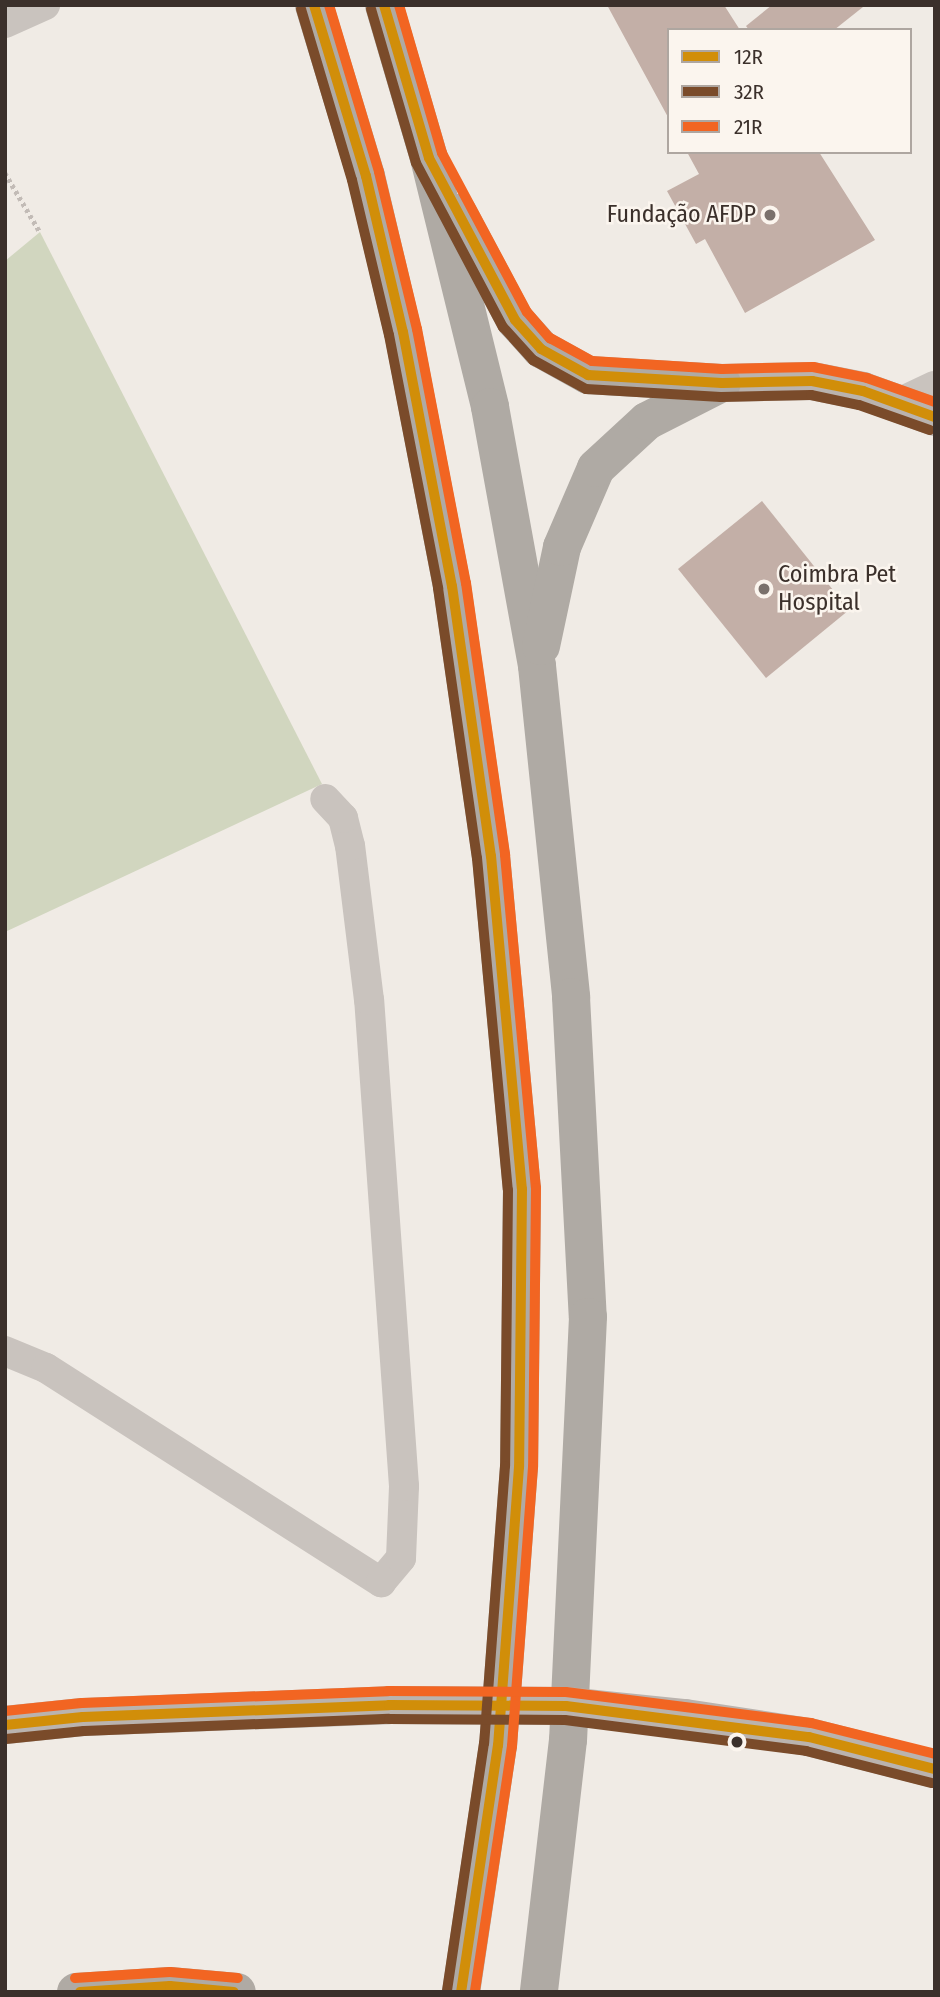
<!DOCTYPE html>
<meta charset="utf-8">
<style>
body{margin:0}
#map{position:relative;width:940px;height:1997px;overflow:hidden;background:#f0ebe5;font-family:"Fira Sans Condensed",sans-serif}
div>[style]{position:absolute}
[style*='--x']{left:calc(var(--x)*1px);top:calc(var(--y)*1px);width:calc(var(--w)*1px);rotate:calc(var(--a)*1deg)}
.green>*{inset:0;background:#d1d6bf}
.building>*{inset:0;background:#c3afa7}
.path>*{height:4.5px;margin-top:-2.25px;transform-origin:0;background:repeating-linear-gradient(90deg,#c2bbb6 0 3.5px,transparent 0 7px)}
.street>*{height:30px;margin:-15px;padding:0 15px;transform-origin:15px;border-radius:15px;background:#c9c3be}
.secondary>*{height:38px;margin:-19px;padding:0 19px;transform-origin:19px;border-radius:19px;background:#bab3ae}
.highway>*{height:38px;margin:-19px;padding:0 19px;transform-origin:19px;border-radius:19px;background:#afaaa4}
.secondary-bridge>*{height:38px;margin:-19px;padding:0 19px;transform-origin:19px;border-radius:19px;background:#bab3ae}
.bus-1>*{height:10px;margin:-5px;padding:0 5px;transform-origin:5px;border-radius:5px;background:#d18e09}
.bus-2>*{height:10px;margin:-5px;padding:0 5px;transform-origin:5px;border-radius:5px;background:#7a4b2a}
.bus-3>*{height:10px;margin:-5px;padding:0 5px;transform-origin:5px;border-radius:5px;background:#f26522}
.dots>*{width:19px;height:19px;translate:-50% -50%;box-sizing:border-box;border:4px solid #fbf5ee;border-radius:50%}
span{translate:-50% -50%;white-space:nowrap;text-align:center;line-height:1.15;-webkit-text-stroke:5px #fbf5ee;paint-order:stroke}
.poi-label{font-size:24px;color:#3b302b}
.right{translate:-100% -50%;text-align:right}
.left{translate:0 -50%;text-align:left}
.frame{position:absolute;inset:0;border:7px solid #3b302b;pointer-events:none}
.legend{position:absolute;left:667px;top:28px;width:245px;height:126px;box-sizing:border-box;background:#fbf5ee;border:2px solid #aea6a0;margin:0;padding:9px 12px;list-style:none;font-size:21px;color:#3b302b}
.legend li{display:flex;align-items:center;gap:14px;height:35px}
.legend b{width:35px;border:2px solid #aea6a0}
</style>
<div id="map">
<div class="green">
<i style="clip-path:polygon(40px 232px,322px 784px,5px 932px,5px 261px)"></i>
</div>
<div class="building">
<i style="clip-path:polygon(607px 5px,724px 5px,740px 30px,669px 30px,669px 119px)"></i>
<i style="clip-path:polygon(772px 5px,861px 5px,863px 7px,834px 30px,749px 30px,746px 26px)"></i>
<i style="clip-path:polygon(687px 152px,819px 152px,875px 240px,745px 313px,705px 239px,696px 244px,667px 191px,699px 174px)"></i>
<i style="clip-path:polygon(762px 501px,849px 610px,766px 678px,678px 569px)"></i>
</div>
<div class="path">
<i style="--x:5;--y:173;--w:69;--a:59.3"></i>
</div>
<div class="street">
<i style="--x:5;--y:23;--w:44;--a:-24.2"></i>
<i style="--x:900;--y:402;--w:38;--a:-25"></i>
<i style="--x:5;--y:1351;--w:44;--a:22.5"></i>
<i style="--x:46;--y:1368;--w:398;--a:32.6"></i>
<i style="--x:381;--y:1582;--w:31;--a:-50"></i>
<i style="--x:401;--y:1558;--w:72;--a:-87.6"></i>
<i style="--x:404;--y:1486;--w:487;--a:-94.1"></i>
<i style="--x:369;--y:1000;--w:155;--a:-97"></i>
<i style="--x:350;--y:846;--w:29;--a:-104"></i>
<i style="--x:343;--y:818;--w:26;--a:-133"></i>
</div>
<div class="secondary">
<i style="--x:722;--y:383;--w:90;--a:-1.3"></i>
<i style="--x:812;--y:381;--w:52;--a:11.1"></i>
<i style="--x:863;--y:391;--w:77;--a:19.9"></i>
<i style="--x:685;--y:1718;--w:125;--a:8.7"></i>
<i style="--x:809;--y:1737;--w:130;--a:14.3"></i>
<i style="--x:5;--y:1725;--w:78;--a:-5.9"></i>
<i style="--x:83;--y:1717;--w:306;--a:-2.2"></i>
</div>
<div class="highway">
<i style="--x:314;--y:5;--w:179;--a:73.1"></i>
<i style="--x:366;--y:176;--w:160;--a:76.7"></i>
<i style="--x:403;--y:332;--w:259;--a:79.1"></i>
<i style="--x:452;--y:586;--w:273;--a:81.8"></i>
<i style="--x:491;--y:856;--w:334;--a:84.7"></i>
<i style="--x:522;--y:1189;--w:278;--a:90.6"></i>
<i style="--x:519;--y:1467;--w:279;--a:94.3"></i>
<i style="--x:498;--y:1745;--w:250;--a:98.5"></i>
<i style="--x:384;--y:5;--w:159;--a:73.6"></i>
<i style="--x:429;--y:158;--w:256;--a:76.2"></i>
<i style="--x:490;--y:407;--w:263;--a:79.7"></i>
<i style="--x:537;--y:666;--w:333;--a:84.1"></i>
<i style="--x:571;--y:997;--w:320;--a:87"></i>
<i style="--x:588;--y:1317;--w:423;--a:92.7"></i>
<i style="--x:568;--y:1740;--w:254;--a:96.6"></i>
<i style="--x:458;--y:213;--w:121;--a:62"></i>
<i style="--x:515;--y:320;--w:39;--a:48"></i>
<i style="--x:541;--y:349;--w:54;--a:29"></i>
<i style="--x:588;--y:375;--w:134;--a:3.4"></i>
<i style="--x:541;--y:646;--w:101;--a:-78"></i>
<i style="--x:562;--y:547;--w:86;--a:-66.7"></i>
<i style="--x:596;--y:468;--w:69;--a:-42.7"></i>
<i style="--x:647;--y:421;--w:82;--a:-26.9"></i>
<i style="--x:76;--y:1992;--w:94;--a:-3.7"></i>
<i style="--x:170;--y:1986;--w:67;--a:5.1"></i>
</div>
<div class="secondary-bridge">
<i style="--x:389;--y:1705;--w:177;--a:0.3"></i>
<i style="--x:566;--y:1706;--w:120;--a:5.8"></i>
</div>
<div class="bus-1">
<i style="--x:314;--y:5;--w:179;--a:73.1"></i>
<i style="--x:366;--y:176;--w:160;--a:76.7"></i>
<i style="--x:403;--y:332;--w:259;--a:79.1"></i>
<i style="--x:452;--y:586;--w:273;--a:81.8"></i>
<i style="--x:491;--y:856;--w:334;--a:84.7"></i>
<i style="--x:522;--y:1189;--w:278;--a:90.6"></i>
<i style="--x:519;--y:1467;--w:279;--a:94.3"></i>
<i style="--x:498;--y:1745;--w:250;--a:98.5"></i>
<i style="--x:384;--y:5;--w:159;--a:73.6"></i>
<i style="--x:429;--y:158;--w:183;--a:62"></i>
<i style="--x:515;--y:320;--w:39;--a:48"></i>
<i style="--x:541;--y:349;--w:54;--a:29"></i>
<i style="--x:588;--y:375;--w:134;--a:3.4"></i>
<i style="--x:722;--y:383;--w:90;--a:-1.3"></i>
<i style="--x:812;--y:381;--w:52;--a:11.1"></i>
<i style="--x:863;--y:391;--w:77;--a:19.9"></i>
<i style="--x:5;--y:1725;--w:78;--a:-5.9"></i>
<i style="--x:83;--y:1717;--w:306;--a:-2.2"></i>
<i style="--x:389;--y:1705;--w:177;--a:0.3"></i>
<i style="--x:566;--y:1706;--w:245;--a:7.3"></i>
<i style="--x:809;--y:1737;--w:130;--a:14.3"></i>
<i style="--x:80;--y:1992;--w:90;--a:-3.8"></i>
<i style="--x:170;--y:1986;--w:64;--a:5.4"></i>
</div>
<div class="bus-2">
<i style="--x:301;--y:9;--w:178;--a:73.4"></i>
<i style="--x:352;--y:180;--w:159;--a:76.6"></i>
<i style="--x:389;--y:335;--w:258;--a:79"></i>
<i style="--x:438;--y:588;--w:273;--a:81.8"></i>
<i style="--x:477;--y:858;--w:333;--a:84.7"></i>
<i style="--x:508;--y:1190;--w:276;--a:90.6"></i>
<i style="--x:505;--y:1466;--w:278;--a:94.3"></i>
<i style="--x:484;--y:1743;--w:250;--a:98.5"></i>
<i style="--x:371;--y:9;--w:160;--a:73.7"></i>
<i style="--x:416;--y:163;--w:186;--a:62.1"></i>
<i style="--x:503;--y:327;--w:45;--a:47.7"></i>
<i style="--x:533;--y:360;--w:60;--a:28.7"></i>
<i style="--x:586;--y:389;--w:135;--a:3.4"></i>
<i style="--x:721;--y:397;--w:90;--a:-1.3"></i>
<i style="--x:811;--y:395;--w:49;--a:11.8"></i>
<i style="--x:859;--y:405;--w:75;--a:19.4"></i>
<i style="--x:6;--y:1739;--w:78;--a:-5.9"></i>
<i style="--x:84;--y:1731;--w:305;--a:-2.3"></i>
<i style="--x:389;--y:1719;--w:176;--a:0.3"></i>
<i style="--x:565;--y:1720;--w:243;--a:7.3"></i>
<i style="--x:806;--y:1751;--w:130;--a:14.3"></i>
</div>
<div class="bus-3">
<i style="--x:329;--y:5;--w:174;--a:73.3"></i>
<i style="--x:379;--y:172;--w:162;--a:76.4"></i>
<i style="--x:417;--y:329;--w:259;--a:79.1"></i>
<i style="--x:466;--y:583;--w:275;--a:81.8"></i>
<i style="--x:505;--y:855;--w:334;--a:84.7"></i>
<i style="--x:536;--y:1188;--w:279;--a:90.6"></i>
<i style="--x:533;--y:1467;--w:280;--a:94.3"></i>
<i style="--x:512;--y:1746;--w:249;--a:98.6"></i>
<i style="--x:399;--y:5;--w:154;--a:73.8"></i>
<i style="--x:442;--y:153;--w:180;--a:61.9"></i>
<i style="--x:527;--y:312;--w:35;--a:49"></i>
<i style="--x:550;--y:338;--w:48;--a:28.7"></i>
<i style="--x:592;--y:361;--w:130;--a:3.5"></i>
<i style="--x:722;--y:369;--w:91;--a:-1.3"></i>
<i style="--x:813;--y:367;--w:55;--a:11.5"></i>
<i style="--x:867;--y:378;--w:72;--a:19.4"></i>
<i style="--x:5;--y:1711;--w:77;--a:-5.9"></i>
<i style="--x:82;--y:1703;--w:306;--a:-2.2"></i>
<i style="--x:388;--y:1691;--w:178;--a:0.3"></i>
<i style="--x:566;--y:1692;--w:247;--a:7.2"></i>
<i style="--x:811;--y:1723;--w:128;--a:14"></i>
<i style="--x:75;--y:1978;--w:95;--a:-3.6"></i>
<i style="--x:170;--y:1972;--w:68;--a:5"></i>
</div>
<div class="dots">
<i style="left:770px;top:215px;background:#7a716c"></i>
<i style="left:764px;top:589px;background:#7a716c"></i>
<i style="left:737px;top:1742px;background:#3b302b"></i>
</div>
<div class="poi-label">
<span class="right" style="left:756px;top:215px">Fundação AFDP</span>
<span class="left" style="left:778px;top:589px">Coimbra Pet<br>Hospital</span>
</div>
<div class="frame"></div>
<ul class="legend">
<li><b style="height:9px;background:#d18e09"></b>12R</li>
<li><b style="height:9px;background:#7a4b2a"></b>32R</li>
<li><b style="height:9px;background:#f26522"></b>21R</li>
</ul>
</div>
